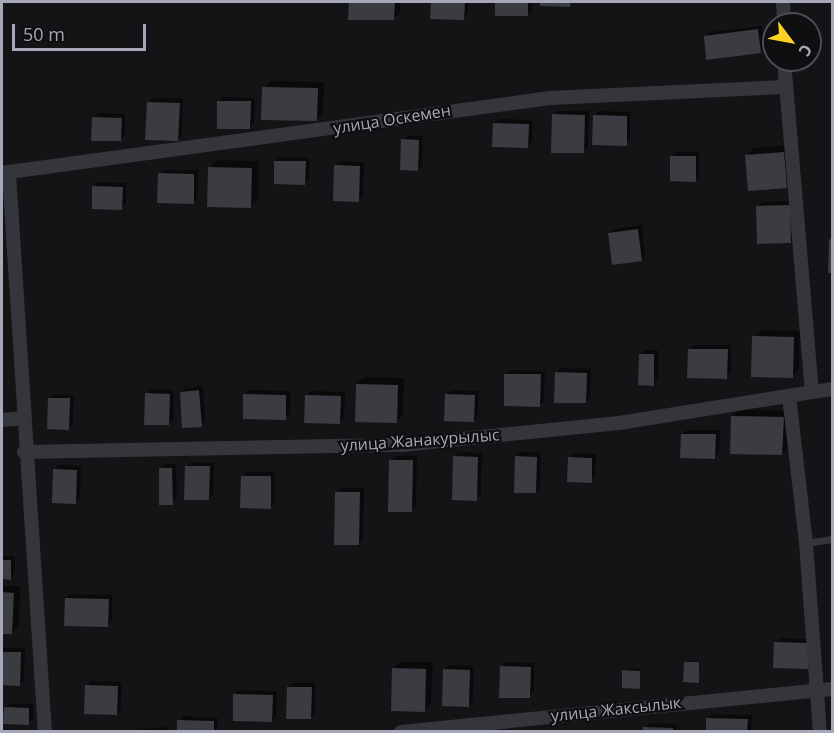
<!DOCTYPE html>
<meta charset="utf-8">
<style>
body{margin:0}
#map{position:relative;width:834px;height:733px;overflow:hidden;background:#141416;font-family:"Open Sans",sans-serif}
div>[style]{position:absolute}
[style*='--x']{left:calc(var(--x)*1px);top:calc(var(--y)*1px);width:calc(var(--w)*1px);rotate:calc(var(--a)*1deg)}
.shadow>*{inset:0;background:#0007}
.building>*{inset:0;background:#3b3c41}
.service>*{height:7px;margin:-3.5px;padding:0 3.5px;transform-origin:3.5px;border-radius:3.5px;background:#35353c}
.minor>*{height:14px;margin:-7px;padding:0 7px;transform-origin:7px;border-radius:7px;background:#35353c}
span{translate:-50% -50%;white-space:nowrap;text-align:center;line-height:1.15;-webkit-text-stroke:4.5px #0f0f11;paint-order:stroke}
.street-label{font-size:16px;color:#a4a8b8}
.frame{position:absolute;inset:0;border:3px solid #a4a8b8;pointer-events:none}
.north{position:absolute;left:762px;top:12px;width:60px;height:60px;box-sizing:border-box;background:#0f0f11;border:2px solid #4b4c54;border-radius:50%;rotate:122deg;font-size:16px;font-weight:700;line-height:24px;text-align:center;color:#a4a8b8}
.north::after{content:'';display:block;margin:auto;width:21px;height:27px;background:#ffd123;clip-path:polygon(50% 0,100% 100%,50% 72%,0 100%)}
.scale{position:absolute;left:12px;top:24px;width:134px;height:27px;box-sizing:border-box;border:3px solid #a4a8b8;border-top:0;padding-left:8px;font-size:18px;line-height:21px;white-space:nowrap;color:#a4a8b8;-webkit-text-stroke:4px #0f0f11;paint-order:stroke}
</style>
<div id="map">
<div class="shadow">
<i style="clip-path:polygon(350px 2px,401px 2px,400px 12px,393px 19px,350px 18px)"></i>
<i style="clip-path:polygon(432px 2px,468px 2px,468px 14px,463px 18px,432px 18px)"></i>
<i style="clip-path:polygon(496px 2px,532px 2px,532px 10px,527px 15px,496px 14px)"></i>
<i style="clip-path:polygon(541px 2px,574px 2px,570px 6px,541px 5px)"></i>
<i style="clip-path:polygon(762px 26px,765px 47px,760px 52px,705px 37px,710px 32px)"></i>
<i style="clip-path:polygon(271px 81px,324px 82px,323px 113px,316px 120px,264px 88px)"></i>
<i style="clip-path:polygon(223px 97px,255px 98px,254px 123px,250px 128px,219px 101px)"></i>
<i style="clip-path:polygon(152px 98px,183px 99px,182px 135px,178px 140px,148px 103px)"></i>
<i style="clip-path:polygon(558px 111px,589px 111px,588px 147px,583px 152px,554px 115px)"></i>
<i style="clip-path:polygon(598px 111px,631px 112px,630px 140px,626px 145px,594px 116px)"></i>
<i style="clip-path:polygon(98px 113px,125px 114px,125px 135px,120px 140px,94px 118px)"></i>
<i style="clip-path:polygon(499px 119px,533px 120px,532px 142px,528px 146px,494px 124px)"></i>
<i style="clip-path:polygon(407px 136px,423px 136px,422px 165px,417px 169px,402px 140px)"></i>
<i style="clip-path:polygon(790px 145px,793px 180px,786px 187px,747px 155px,754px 148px)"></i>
<i style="clip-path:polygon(676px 152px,699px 152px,699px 176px,695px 180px,671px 157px)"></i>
<i style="clip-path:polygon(280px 157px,310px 158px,309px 179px,305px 184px,276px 161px)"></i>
<i style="clip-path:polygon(217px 160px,259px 161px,258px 199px,251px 206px,210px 167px)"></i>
<i style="clip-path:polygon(340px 161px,364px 162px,363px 196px,359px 200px,335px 166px)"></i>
<i style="clip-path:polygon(163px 170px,198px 170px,197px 198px,193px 203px,159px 174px)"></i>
<i style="clip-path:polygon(98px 182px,126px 183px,126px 204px,121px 208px,94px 187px)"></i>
<i style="clip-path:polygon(794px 201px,795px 237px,791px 241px,758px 206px,762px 202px)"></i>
<i style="clip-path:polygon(642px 225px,645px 255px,641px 259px,609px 233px,614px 229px)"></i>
<i style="clip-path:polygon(761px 330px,800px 331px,799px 369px,792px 376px,754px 337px)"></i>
<i style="clip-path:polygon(694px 345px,731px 345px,731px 373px,726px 377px,689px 349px)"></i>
<i style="clip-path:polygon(645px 350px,658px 350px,658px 380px,653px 384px,640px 355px)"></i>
<i style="clip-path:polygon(561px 368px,591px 369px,590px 397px,586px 402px,556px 373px)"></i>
<i style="clip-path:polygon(510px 370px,545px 371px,544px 401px,540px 405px,506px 374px)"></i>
<i style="clip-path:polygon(364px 377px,404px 378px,403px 415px,396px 422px,357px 384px)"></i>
<i style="clip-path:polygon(203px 386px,205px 421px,201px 425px,181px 392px,186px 388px)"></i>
<i style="clip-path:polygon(151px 389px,174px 390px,173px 419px,169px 424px,147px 394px)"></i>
<i style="clip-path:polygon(249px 390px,290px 391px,290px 414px,285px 418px,245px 395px)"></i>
<i style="clip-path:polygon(451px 390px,479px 391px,478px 416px,474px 421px,446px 395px)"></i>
<i style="clip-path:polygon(311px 391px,345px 392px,344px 417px,339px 422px,307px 395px)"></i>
<i style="clip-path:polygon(54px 394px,74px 395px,73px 424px,68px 428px,50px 399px)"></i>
<i style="clip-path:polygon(739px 409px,790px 411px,789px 446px,782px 453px,733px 416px)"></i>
<i style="clip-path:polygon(687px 430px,720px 430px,719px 453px,715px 457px,683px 434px)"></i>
<i style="clip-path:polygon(459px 452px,482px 453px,481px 495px,476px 499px,455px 456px)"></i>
<i style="clip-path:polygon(521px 452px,541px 453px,540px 487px,536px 492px,516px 457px)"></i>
<i style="clip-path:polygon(574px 453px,596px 454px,595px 477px,591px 481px,569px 458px)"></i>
<i style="clip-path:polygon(395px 456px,417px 456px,416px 506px,411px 511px,391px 460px)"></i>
<i style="clip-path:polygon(191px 462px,214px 463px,213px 494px,209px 499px,187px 467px)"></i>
<i style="clip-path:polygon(165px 464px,176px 464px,177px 499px,172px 503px,160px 469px)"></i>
<i style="clip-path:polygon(59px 465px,81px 466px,80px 498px,76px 502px,55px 470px)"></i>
<i style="clip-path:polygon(247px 472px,275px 472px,274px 503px,270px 508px,242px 476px)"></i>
<i style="clip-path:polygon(341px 488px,364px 488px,363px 539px,358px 544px,337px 493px)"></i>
<i style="clip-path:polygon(2px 556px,15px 556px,15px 573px,10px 578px,2px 578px)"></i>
<i style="clip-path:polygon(2px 586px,20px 586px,19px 626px,12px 633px,2px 632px)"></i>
<i style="clip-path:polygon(71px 594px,112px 595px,112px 621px,107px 626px,66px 598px)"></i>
<i style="clip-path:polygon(780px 638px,813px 639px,812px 663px,807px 667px,775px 643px)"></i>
<i style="clip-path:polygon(2px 648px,25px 648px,24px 680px,19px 684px,2px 684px)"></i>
<i style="clip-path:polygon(687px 661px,700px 661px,698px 681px,685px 663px)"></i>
<i style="clip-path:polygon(400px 662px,433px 662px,431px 703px,424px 710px,393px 669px)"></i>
<i style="clip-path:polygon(506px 662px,534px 663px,534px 692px,529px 697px,501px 667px)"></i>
<i style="clip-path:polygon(449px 665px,474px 666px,473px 701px,468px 705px,444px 670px)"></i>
<i style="clip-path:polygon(625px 669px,641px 669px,639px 687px,624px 671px)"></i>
<i style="clip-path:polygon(91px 681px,122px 682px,121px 709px,116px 713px,87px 686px)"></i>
<i style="clip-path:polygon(293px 683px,315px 683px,315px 713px,310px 718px,288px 688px)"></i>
<i style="clip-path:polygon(239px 690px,277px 691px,276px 716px,272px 721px,235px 694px)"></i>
<i style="clip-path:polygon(10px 704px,33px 704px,33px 719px,28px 723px,5px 708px)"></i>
<i style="clip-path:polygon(712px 714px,752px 715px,751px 732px,707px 732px,707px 719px)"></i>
<i style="clip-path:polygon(183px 716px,218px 718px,217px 732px,178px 732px)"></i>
<i style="clip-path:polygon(649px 723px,677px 724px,676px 732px,645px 732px)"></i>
<i style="clip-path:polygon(169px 727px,169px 732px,136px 732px,139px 729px)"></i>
</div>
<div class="building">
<i style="clip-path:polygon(349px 2px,395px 2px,394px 20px,348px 20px)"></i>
<i style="clip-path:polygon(431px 2px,465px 2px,464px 20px,430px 19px)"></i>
<i style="clip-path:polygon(495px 2px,528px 2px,528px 16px,495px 16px)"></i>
<i style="clip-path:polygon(540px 2px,571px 2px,570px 7px,540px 6px)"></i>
<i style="clip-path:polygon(758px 29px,761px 53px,706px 60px,704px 36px)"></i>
<i style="clip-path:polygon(262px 87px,318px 88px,317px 121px,261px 120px)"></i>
<i style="clip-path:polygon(217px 101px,251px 101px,250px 129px,217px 129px)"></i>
<i style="clip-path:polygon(147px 102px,180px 103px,178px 141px,145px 140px)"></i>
<i style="clip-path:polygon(552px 114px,585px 115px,584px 153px,551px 153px)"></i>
<i style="clip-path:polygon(593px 115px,627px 116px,627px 146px,592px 145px)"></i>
<i style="clip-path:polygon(92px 117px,122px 118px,121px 141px,91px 141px)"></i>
<i style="clip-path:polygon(493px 123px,529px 124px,528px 148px,492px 147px)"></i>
<i style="clip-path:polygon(401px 139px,419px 140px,418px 171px,400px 170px)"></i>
<i style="clip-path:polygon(784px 152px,787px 188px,748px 191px,745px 155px)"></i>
<i style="clip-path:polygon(670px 156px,696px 156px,696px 182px,670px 181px)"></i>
<i style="clip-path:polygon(274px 161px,306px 161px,305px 185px,274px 184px)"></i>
<i style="clip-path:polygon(334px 165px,360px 166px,359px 202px,333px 201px)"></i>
<i style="clip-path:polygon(208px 167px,252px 168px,251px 208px,207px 207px)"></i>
<i style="clip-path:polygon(158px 173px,194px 174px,194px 204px,157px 203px)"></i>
<i style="clip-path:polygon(92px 186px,123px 187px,122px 210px,92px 209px)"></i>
<i style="clip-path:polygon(790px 205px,791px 243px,757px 244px,756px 206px)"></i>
<i style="clip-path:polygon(638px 229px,642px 261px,612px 265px,608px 233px)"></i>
<i style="clip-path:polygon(829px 239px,832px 240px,832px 273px,828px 273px)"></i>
<i style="clip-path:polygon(752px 336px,794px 337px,793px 378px,751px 377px)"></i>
<i style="clip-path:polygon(688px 349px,728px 349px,727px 379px,687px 378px)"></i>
<i style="clip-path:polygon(639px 354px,654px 354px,654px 386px,638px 385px)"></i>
<i style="clip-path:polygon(555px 372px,587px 373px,586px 403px,554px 403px)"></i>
<i style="clip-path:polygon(504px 374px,541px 374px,540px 407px,504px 406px)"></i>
<i style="clip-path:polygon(356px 384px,398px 385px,397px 423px,355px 422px)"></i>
<i style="clip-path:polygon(199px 390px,202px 427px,182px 428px,180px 392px)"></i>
<i style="clip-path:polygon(145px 393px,170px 394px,169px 425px,144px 425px)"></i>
<i style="clip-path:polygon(243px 394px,286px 395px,286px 420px,243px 419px)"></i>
<i style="clip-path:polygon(445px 394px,475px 395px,474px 422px,444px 421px)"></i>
<i style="clip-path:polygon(305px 395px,341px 396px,340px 424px,304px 423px)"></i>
<i style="clip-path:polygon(48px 398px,70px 398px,69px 430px,47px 429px)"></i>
<i style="clip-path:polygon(731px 416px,784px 417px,782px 455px,730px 454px)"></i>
<i style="clip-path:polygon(681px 434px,716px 434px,715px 459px,680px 458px)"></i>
<i style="clip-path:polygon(453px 456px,478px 457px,477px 501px,452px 500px)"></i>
<i style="clip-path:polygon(515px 456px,537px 457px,536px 493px,514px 493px)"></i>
<i style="clip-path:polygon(568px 457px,592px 458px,592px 483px,567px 482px)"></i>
<i style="clip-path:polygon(389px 460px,413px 460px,412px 512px,388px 512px)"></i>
<i style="clip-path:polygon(185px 466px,210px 466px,209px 500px,184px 500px)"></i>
<i style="clip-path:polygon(159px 468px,172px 468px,173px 505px,159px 505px)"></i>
<i style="clip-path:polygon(53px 469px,77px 470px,76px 504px,52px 503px)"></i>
<i style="clip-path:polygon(241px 476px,271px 476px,271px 509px,240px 508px)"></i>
<i style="clip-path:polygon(335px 492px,360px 492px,359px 545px,334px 545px)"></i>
<i style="clip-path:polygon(2px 560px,11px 560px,11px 580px,2px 579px)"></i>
<i style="clip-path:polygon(2px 592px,14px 593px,12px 634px,2px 634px)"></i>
<i style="clip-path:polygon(65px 598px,109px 599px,108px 627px,64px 626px)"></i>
<i style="clip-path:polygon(774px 642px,809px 643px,808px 669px,773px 668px)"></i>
<i style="clip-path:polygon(2px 652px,21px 652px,20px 686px,2px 685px)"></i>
<i style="clip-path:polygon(684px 662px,699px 662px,699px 683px,683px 682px)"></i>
<i style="clip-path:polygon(500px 666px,531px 667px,530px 698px,499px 698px)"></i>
<i style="clip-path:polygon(392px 668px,426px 669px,425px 712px,391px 711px)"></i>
<i style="clip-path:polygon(443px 669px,470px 670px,469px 707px,442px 706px)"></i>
<i style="clip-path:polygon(622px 670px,640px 671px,640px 689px,622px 688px)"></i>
<i style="clip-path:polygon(85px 685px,118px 686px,117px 715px,84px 714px)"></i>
<i style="clip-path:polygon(287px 687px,312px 687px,311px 719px,286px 719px)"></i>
<i style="clip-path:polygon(233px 694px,273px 695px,272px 722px,233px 721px)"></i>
<i style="clip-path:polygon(4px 707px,29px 708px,29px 725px,3px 724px)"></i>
<i style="clip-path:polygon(706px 718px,748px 719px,747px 732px,706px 732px)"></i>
<i style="clip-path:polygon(177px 720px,214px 721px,214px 732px,177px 732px)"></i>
<i style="clip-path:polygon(643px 727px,673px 728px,673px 732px,643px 732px)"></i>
</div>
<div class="service">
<i style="--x:806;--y:543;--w:26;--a:-9"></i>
</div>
<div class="minor">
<i style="--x:783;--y:2;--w:22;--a:87"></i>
<i style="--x:784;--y:60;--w:331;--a:85.2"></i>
<i style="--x:2;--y:173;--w:553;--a:-7.79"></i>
<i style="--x:550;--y:98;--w:235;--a:-2.7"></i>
<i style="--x:9;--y:173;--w:560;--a:86.32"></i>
<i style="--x:789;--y:396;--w:148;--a:83.4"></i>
<i style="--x:806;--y:543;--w:190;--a:85.8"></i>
<i style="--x:2;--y:420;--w:21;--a:-5"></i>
<i style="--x:24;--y:452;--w:378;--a:-1.1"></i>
<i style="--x:402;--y:445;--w:218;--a:-5.8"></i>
<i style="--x:619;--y:423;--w:216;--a:-9.1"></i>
<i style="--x:401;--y:732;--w:433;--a:-5.7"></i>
</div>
<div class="street-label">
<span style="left:392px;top:119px;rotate:-9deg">улица Оскемен</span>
<span style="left:420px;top:440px;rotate:-4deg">улица Жанакурылыс</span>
<span style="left:616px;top:709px;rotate:-6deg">улица Жаксылык</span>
</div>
<div class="frame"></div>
<div class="north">С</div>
<div class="scale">50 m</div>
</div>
